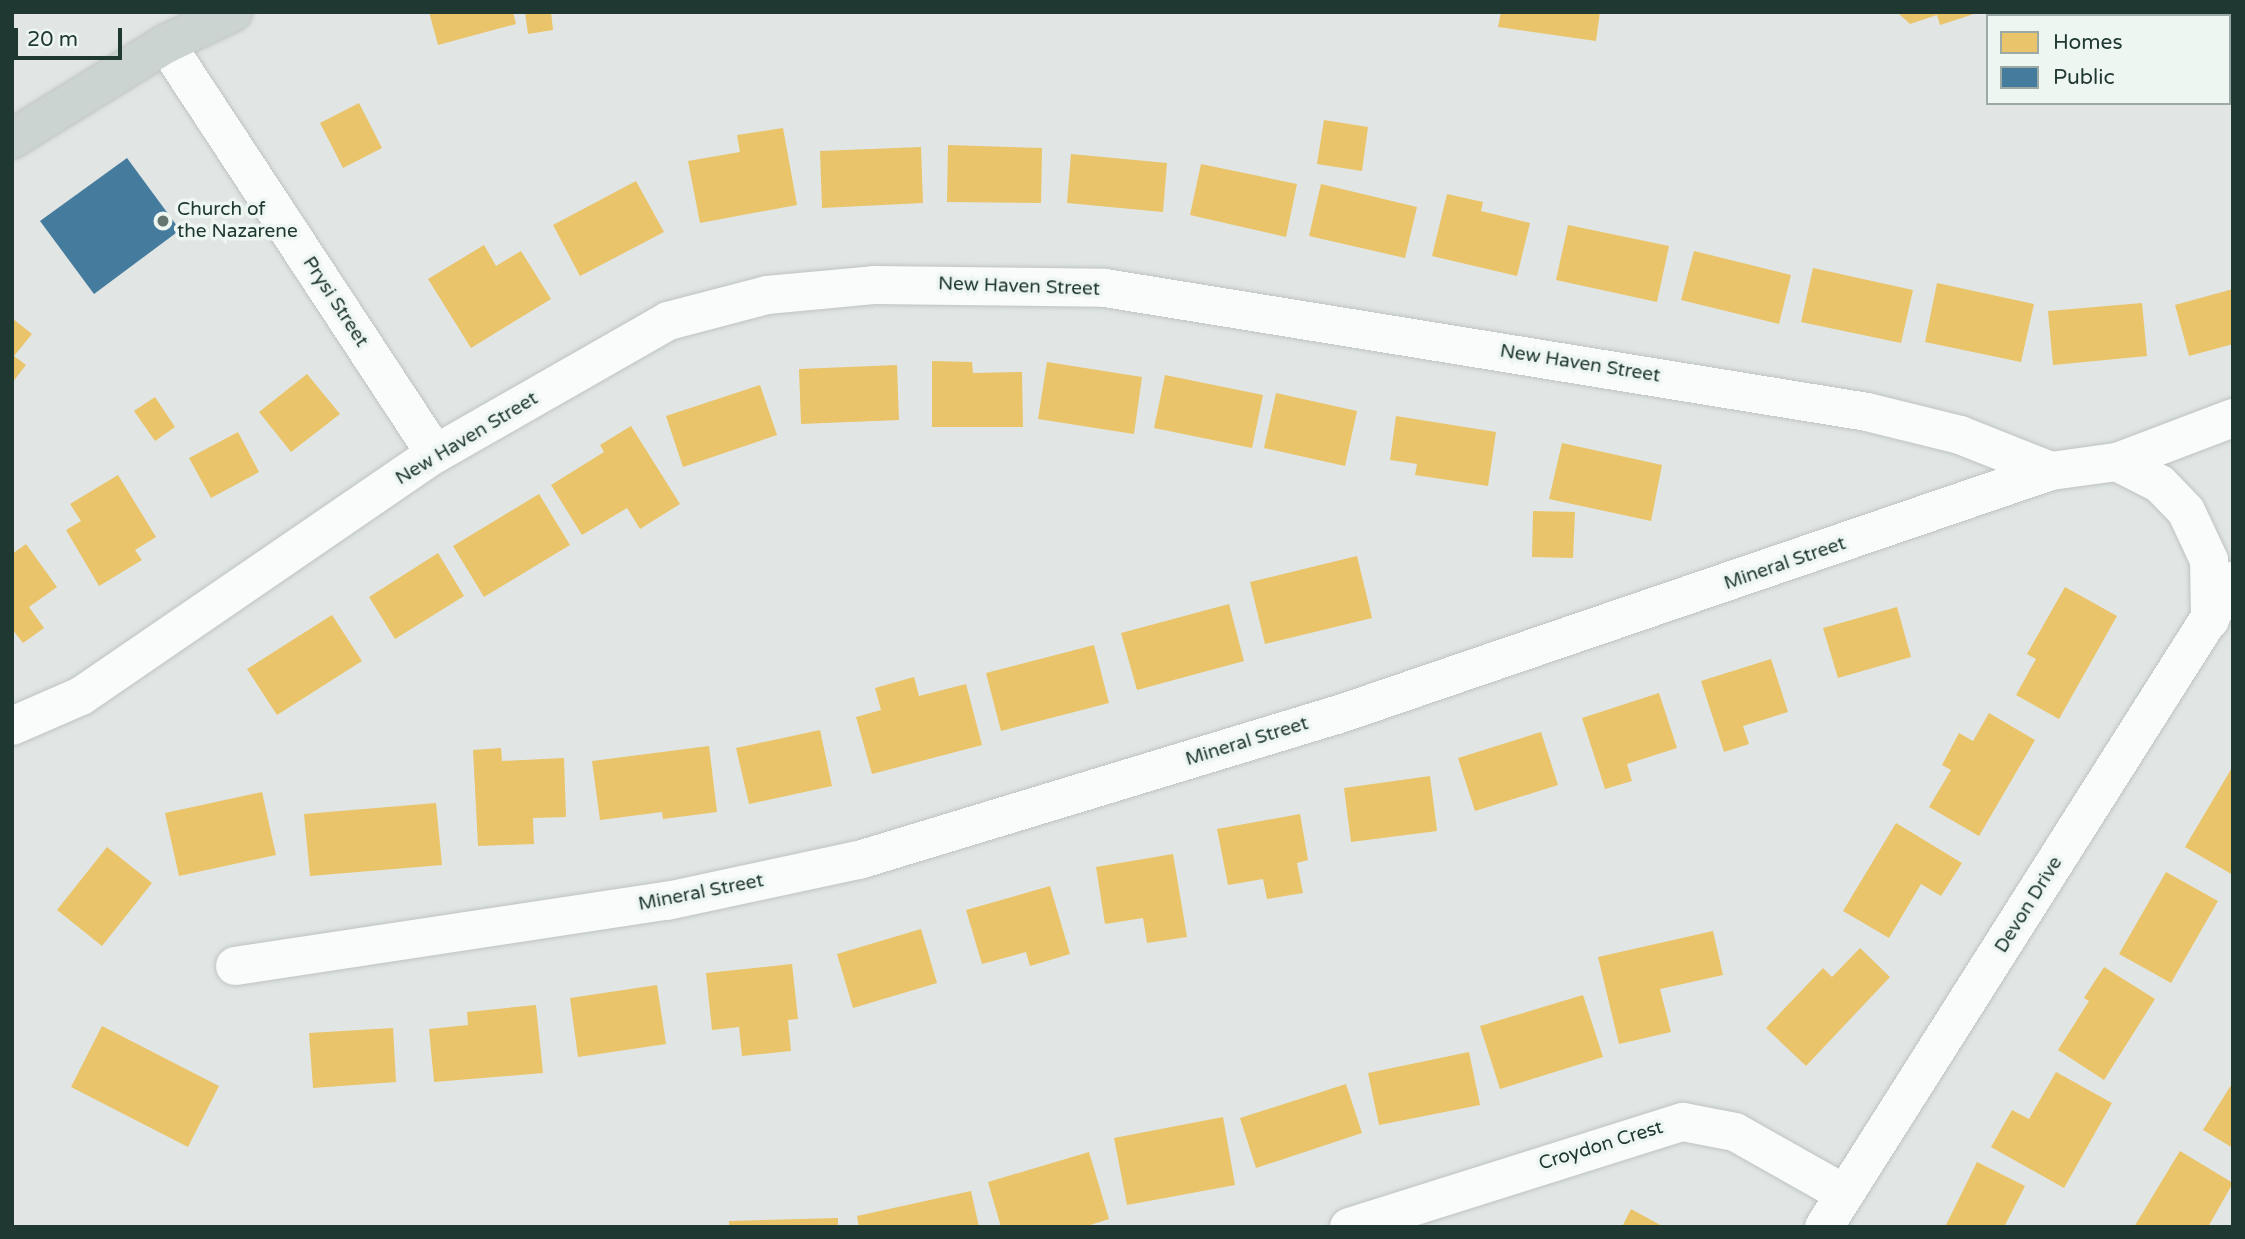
<!DOCTYPE html>
<style>
body{margin:0}
#map{position:relative;width:2245px;height:1239px;overflow:hidden;background:#e1e6e4;font-family:"Varela Round",sans-serif}
div>[style]{position:absolute}
[style*='--x']{left:calc(var(--x)*1px);top:calc(var(--y)*1px);width:calc(var(--w)*1px);rotate:calc(var(--a)*1deg)}
.homes>*{inset:0;background:#e9c46a}
.public>*{inset:0;background:#457b9d}
.roads{filter:drop-shadow(0 0 2px #bec3c1) drop-shadow(0 0 2px #bec3c1)}
.minor>*{height:38px;margin:-19px;padding:0 19px;transform-origin:19px;border-radius:19px;background:#fafbfb}
.major>*{height:38px;margin:-19px;padding:0 19px;transform-origin:19px;border-radius:19px;background:#ccd4d2}
.dots>*{width:19px;height:19px;translate:-50% -50%;box-sizing:border-box;border:4px solid #eef6f2;border-radius:50%}
span{translate:-50% -50%;white-space:nowrap;text-align:center;line-height:1.15;-webkit-text-stroke:7px #eef6f2;paint-order:stroke}
.poi-label{font-size:19px;color:#203832}
.left{translate:0 -50%;text-align:left}
.street-label{font-size:19px;color:#203832}
.frame{position:absolute;inset:0;border:14px solid #203832;pointer-events:none}
.legend{position:absolute;left:1986px;top:14px;width:245px;height:91px;box-sizing:border-box;background:#eef6f2;border:2px solid #9caaa5;margin:0;padding:9px 12px;list-style:none;font-size:21px;color:#203832}
.legend li{display:flex;align-items:center;gap:14px;height:35px}
.legend b{width:35px;border:2px solid #9caaa5}
.scale{position:absolute;left:14px;top:28px;width:108px;height:32px;box-sizing:border-box;border:4px solid #203832;border-top:0;padding-left:9px;font-size:21px;line-height:24px;white-space:nowrap;color:#203832;-webkit-text-stroke:5px #eef6f2;paint-order:stroke}
</style>
<div id="map">
<div class="homes">
<i style="clip-path:polygon(429px 12px,513px 12px,516px 24px,438px 45px)"></i>
<i style="clip-path:polygon(525px 12px,551px 12px,553px 30px,528px 34px)"></i>
<i style="clip-path:polygon(1501px 12px,1600px 12px,1596px 41px,1498px 27px)"></i>
<i style="clip-path:polygon(1897px 12px,1977px 12px,1977px 13px,1940px 25px,1937px 15px,1910px 24px)"></i>
<i style="clip-path:polygon(359px 103px,382px 148px,343px 168px,320px 123px)"></i>
<i style="clip-path:polygon(1324px 120px,1368px 127px,1362px 171px,1317px 164px)"></i>
<i style="clip-path:polygon(783px 128px,797px 205px,700px 223px,688px 161px,740px 152px,737px 135px)"></i>
<i style="clip-path:polygon(948px 145px,1042px 148px,1041px 203px,947px 202px)"></i>
<i style="clip-path:polygon(921px 147px,923px 203px,822px 208px,820px 151px)"></i>
<i style="clip-path:polygon(1071px 154px,1167px 163px,1163px 212px,1067px 203px)"></i>
<i style="clip-path:polygon(1201px 164px,1297px 184px,1286px 237px,1190px 215px)"></i>
<i style="clip-path:polygon(636px 181px,664px 232px,580px 276px,553px 225px)"></i>
<i style="clip-path:polygon(1321px 184px,1417px 207px,1405px 258px,1309px 236px)"></i>
<i style="clip-path:polygon(1447px 194px,1483px 202px,1481px 211px,1530px 223px,1517px 276px,1432px 256px)"></i>
<i style="clip-path:polygon(1568px 225px,1669px 246px,1657px 302px,1556px 280px)"></i>
<i style="clip-path:polygon(484px 245px,496px 266px,521px 251px,551px 299px,471px 348px,428px 279px)"></i>
<i style="clip-path:polygon(1694px 251px,1791px 275px,1779px 324px,1681px 300px)"></i>
<i style="clip-path:polygon(1813px 268px,1913px 290px,1901px 343px,1801px 322px)"></i>
<i style="clip-path:polygon(1937px 283px,2034px 304px,2021px 362px,1925px 342px)"></i>
<i style="clip-path:polygon(2233px 289px,2233px 344px,2189px 356px,2175px 305px)"></i>
<i style="clip-path:polygon(2142px 303px,2147px 356px,2053px 365px,2048px 311px)"></i>
<i style="clip-path:polygon(12px 318px,32px 334px,14px 356px,26px 365px,12px 383px)"></i>
<i style="clip-path:polygon(932px 361px,972px 362px,973px 373px,1022px 372px,1023px 427px,932px 427px)"></i>
<i style="clip-path:polygon(1047px 362px,1142px 377px,1134px 434px,1038px 419px)"></i>
<i style="clip-path:polygon(897px 365px,899px 420px,801px 424px,799px 369px)"></i>
<i style="clip-path:polygon(307px 374px,340px 414px,291px 452px,259px 412px)"></i>
<i style="clip-path:polygon(1165px 375px,1263px 395px,1252px 448px,1154px 428px)"></i>
<i style="clip-path:polygon(760px 385px,777px 435px,683px 467px,666px 416px)"></i>
<i style="clip-path:polygon(1276px 393px,1357px 411px,1345px 466px,1264px 448px)"></i>
<i style="clip-path:polygon(155px 397px,175px 427px,155px 441px,134px 411px)"></i>
<i style="clip-path:polygon(1396px 416px,1496px 432px,1488px 486px,1415px 475px,1417px 464px,1390px 460px)"></i>
<i style="clip-path:polygon(631px 426px,680px 504px,640px 529px,627px 508px,582px 535px,551px 485px,604px 452px,600px 445px)"></i>
<i style="clip-path:polygon(238px 432px,259px 472px,211px 498px,189px 458px)"></i>
<i style="clip-path:polygon(1562px 443px,1662px 465px,1651px 521px,1549px 499px)"></i>
<i style="clip-path:polygon(118px 475px,156px 537px,135px 550px,142px 560px,99px 586px,66px 530px,81px 521px,70px 504px)"></i>
<i style="clip-path:polygon(539px 494px,570px 545px,484px 597px,453px 546px)"></i>
<i style="clip-path:polygon(1533px 511px,1575px 512px,1573px 558px,1532px 557px)"></i>
<i style="clip-path:polygon(26px 544px,57px 587px,29px 607px,44px 628px,23px 643px,12px 629px,12px 554px)"></i>
<i style="clip-path:polygon(438px 553px,464px 596px,395px 639px,369px 597px)"></i>
<i style="clip-path:polygon(1357px 556px,1372px 618px,1265px 644px,1250px 582px)"></i>
<i style="clip-path:polygon(2065px 587px,2117px 616px,2059px 719px,2016px 695px,2036px 659px,2027px 654px)"></i>
<i style="clip-path:polygon(1229px 604px,1244px 661px,1137px 690px,1121px 633px)"></i>
<i style="clip-path:polygon(1897px 607px,1911px 657px,1838px 678px,1823px 628px)"></i>
<i style="clip-path:polygon(332px 615px,362px 661px,277px 715px,247px 669px)"></i>
<i style="clip-path:polygon(1094px 645px,1109px 703px,1001px 731px,986px 673px)"></i>
<i style="clip-path:polygon(1771px 659px,1788px 712px,1743px 726px,1749px 744px,1724px 752px,1701px 681px)"></i>
<i style="clip-path:polygon(914px 677px,919px 696px,966px 684px,982px 745px,872px 774px,856px 717px,881px 710px,875px 688px)"></i>
<i style="clip-path:polygon(1659px 693px,1677px 748px,1627px 764px,1632px 781px,1605px 789px,1582px 718px)"></i>
<i style="clip-path:polygon(1989px 713px,2035px 740px,1979px 836px,1929px 807px,1951px 770px,1942px 765px,1959px 733px,1973px 741px)"></i>
<i style="clip-path:polygon(820px 730px,832px 786px,749px 804px,736px 748px)"></i>
<i style="clip-path:polygon(1541px 732px,1558px 785px,1475px 811px,1458px 758px)"></i>
<i style="clip-path:polygon(709px 746px,717px 812px,663px 819px,662px 812px,600px 820px,592px 761px)"></i>
<i style="clip-path:polygon(501px 748px,502px 761px,564px 758px,566px 817px,533px 818px,534px 844px,478px 846px,473px 750px)"></i>
<i style="clip-path:polygon(2233px 766px,2233px 875px,2185px 847px)"></i>
<i style="clip-path:polygon(1430px 776px,1437px 831px,1351px 842px,1344px 788px)"></i>
<i style="clip-path:polygon(262px 792px,276px 855px,179px 876px,165px 813px)"></i>
<i style="clip-path:polygon(436px 803px,442px 865px,310px 876px,304px 814px)"></i>
<i style="clip-path:polygon(1300px 814px,1308px 860px,1297px 863px,1303px 893px,1267px 899px,1263px 879px,1228px 885px,1217px 829px)"></i>
<i style="clip-path:polygon(1896px 823px,1962px 863px,1941px 896px,1921px 884px,1889px 938px,1843px 911px)"></i>
<i style="clip-path:polygon(107px 847px,152px 883px,102px 946px,57px 910px)"></i>
<i style="clip-path:polygon(1173px 854px,1187px 937px,1147px 943px,1143px 918px,1105px 924px,1096px 867px)"></i>
<i style="clip-path:polygon(2166px 872px,2218px 901px,2171px 983px,2119px 954px)"></i>
<i style="clip-path:polygon(1050px 886px,1070px 954px,1030px 966px,1026px 952px,982px 964px,966px 910px)"></i>
<i style="clip-path:polygon(921px 929px,937px 983px,853px 1008px,837px 954px)"></i>
<i style="clip-path:polygon(1713px 931px,1723px 975px,1660px 989px,1671px 1032px,1619px 1044px,1598px 957px)"></i>
<i style="clip-path:polygon(1860px 948px,1890px 977px,1806px 1066px,1766px 1028px,1823px 968px,1832px 977px)"></i>
<i style="clip-path:polygon(792px 964px,798px 1019px,788px 1020px,791px 1051px,742px 1056px,739px 1027px,712px 1030px,706px 973px)"></i>
<i style="clip-path:polygon(2104px 967px,2155px 999px,2104px 1080px,2058px 1050px,2089px 1001px,2084px 998px)"></i>
<i style="clip-path:polygon(657px 985px,666px 1044px,578px 1057px,570px 998px)"></i>
<i style="clip-path:polygon(1583px 995px,1603px 1057px,1500px 1089px,1480px 1026px)"></i>
<i style="clip-path:polygon(536px 1005px,543px 1073px,434px 1082px,429px 1029px,468px 1025px,467px 1012px)"></i>
<i style="clip-path:polygon(102px 1026px,219px 1086px,188px 1147px,71px 1087px)"></i>
<i style="clip-path:polygon(393px 1028px,396px 1082px,313px 1088px,309px 1033px)"></i>
<i style="clip-path:polygon(1469px 1052px,1480px 1105px,1379px 1125px,1368px 1073px)"></i>
<i style="clip-path:polygon(2056px 1072px,2112px 1103px,2064px 1188px,1991px 1147px,2012px 1110px,2029px 1119px)"></i>
<i style="clip-path:polygon(2233px 1082px,2233px 1148px,2203px 1130px)"></i>
<i style="clip-path:polygon(1346px 1084px,1362px 1133px,1256px 1168px,1240px 1118px)"></i>
<i style="clip-path:polygon(1223px 1117px,1235px 1185px,1127px 1205px,1114px 1138px)"></i>
<i style="clip-path:polygon(2180px 1151px,2233px 1183px,2208px 1227px,2134px 1227px)"></i>
<i style="clip-path:polygon(1089px 1152px,1109px 1219px,1084px 1227px,1001px 1227px,988px 1182px)"></i>
<i style="clip-path:polygon(1977px 1162px,2025px 1186px,2004px 1227px,1945px 1227px)"></i>
<i style="clip-path:polygon(971px 1191px,979px 1227px,859px 1227px,857px 1216px)"></i>
<i style="clip-path:polygon(1631px 1209px,1664px 1227px,1622px 1227px)"></i>
<i style="clip-path:polygon(838px 1218px,838px 1227px,729px 1227px,729px 1221px)"></i>
</div>
<div class="public">
<i style="clip-path:polygon(127px 158px,180px 230px,94px 294px,40px 221px)"></i>
</div>
<div class="roads">
<div class="minor">
<i style="--x:166;--y:44;--w:490;--a:56.7"></i>
<i style="--x:2117;--y:462;--w:48;--a:27.1"></i>
<i style="--x:2160;--y:484;--w:37;--a:46"></i>
<i style="--x:2186;--y:511;--w:54;--a:64.9"></i>
<i style="--x:2209;--y:560;--w:60;--a:89"></i>
<i style="--x:12;--y:726;--w:75;--a:-23.5"></i>
<i style="--x:81;--y:696;--w:429;--a:-34.4"></i>
<i style="--x:435;--y:454;--w:268;--a:-29.7"></i>
<i style="--x:668;--y:321;--w:102;--a:-14.7"></i>
<i style="--x:767;--y:295;--w:107;--a:-5.3"></i>
<i style="--x:874;--y:285;--w:231;--a:0.7"></i>
<i style="--x:1105;--y:288;--w:772;--a:9.24"></i>
<i style="--x:1867;--y:412;--w:96;--a:13.9"></i>
<i style="--x:1960;--y:435;--w:98;--a:21.6"></i>
<i style="--x:235;--y:966;--w:437;--a:-8.6"></i>
<i style="--x:667;--y:901;--w:196;--a:-12.1"></i>
<i style="--x:859;--y:860;--w:500;--a:-16.9"></i>
<i style="--x:1337;--y:715;--w:755;--a:-18.87"></i>
<i style="--x:2051;--y:471;--w:67;--a:-7.8"></i>
<i style="--x:2117;--y:462;--w:124;--a:-20.8"></i>
<i style="--x:1349;--y:1227;--w:350;--a:-17.5"></i>
<i style="--x:1683;--y:1122;--w:53;--a:10.9"></i>
<i style="--x:1735;--y:1132;--w:126;--a:29.4"></i>
<i style="--x:1824;--y:1227;--w:765;--a:-57.66"></i>
</div>
<div class="major">
<i style="--x:12;--y:139;--w:181;--a:-31.7"></i>
<i style="--x:166;--y:44;--w:74;--a:-25.5"></i>
</div>
</div>
<div class="dots">
<i style="left:163px;top:221px;background:#647570"></i>
</div>
<div class="poi-label">
<span class="left" style="left:177px;top:221px">Church of<br>the Nazarene</span>
</div>
<div class="street-label">
<span style="left:1019px;top:287px;rotate:2deg">New Haven Street</span>
<span style="left:335px;top:302px;rotate:57deg">Prysi Street</span>
<span style="left:1580px;top:364px;rotate:9deg">New Haven Street</span>
<span style="left:467px;top:439px;rotate:-31deg">New Haven Street</span>
<span style="left:1785px;top:564px;rotate:-19deg">Mineral Street</span>
<span style="left:1247px;top:742px;rotate:-17deg">Mineral Street</span>
<span style="left:701px;top:893px;rotate:-11deg">Mineral Street</span>
<span style="left:2029px;top:905px;rotate:-58deg">Devon Drive</span>
<span style="left:1601px;top:1146px;rotate:-17deg">Croydon Crest</span>
</div>
<div class="frame"></div>
<ul class="legend">
<li><b style="height:19px;background:#e9c46a"></b>Homes</li>
<li><b style="height:19px;background:#457b9d"></b>Public</li>
</ul>
<div class="scale">20 m</div>
</div>
